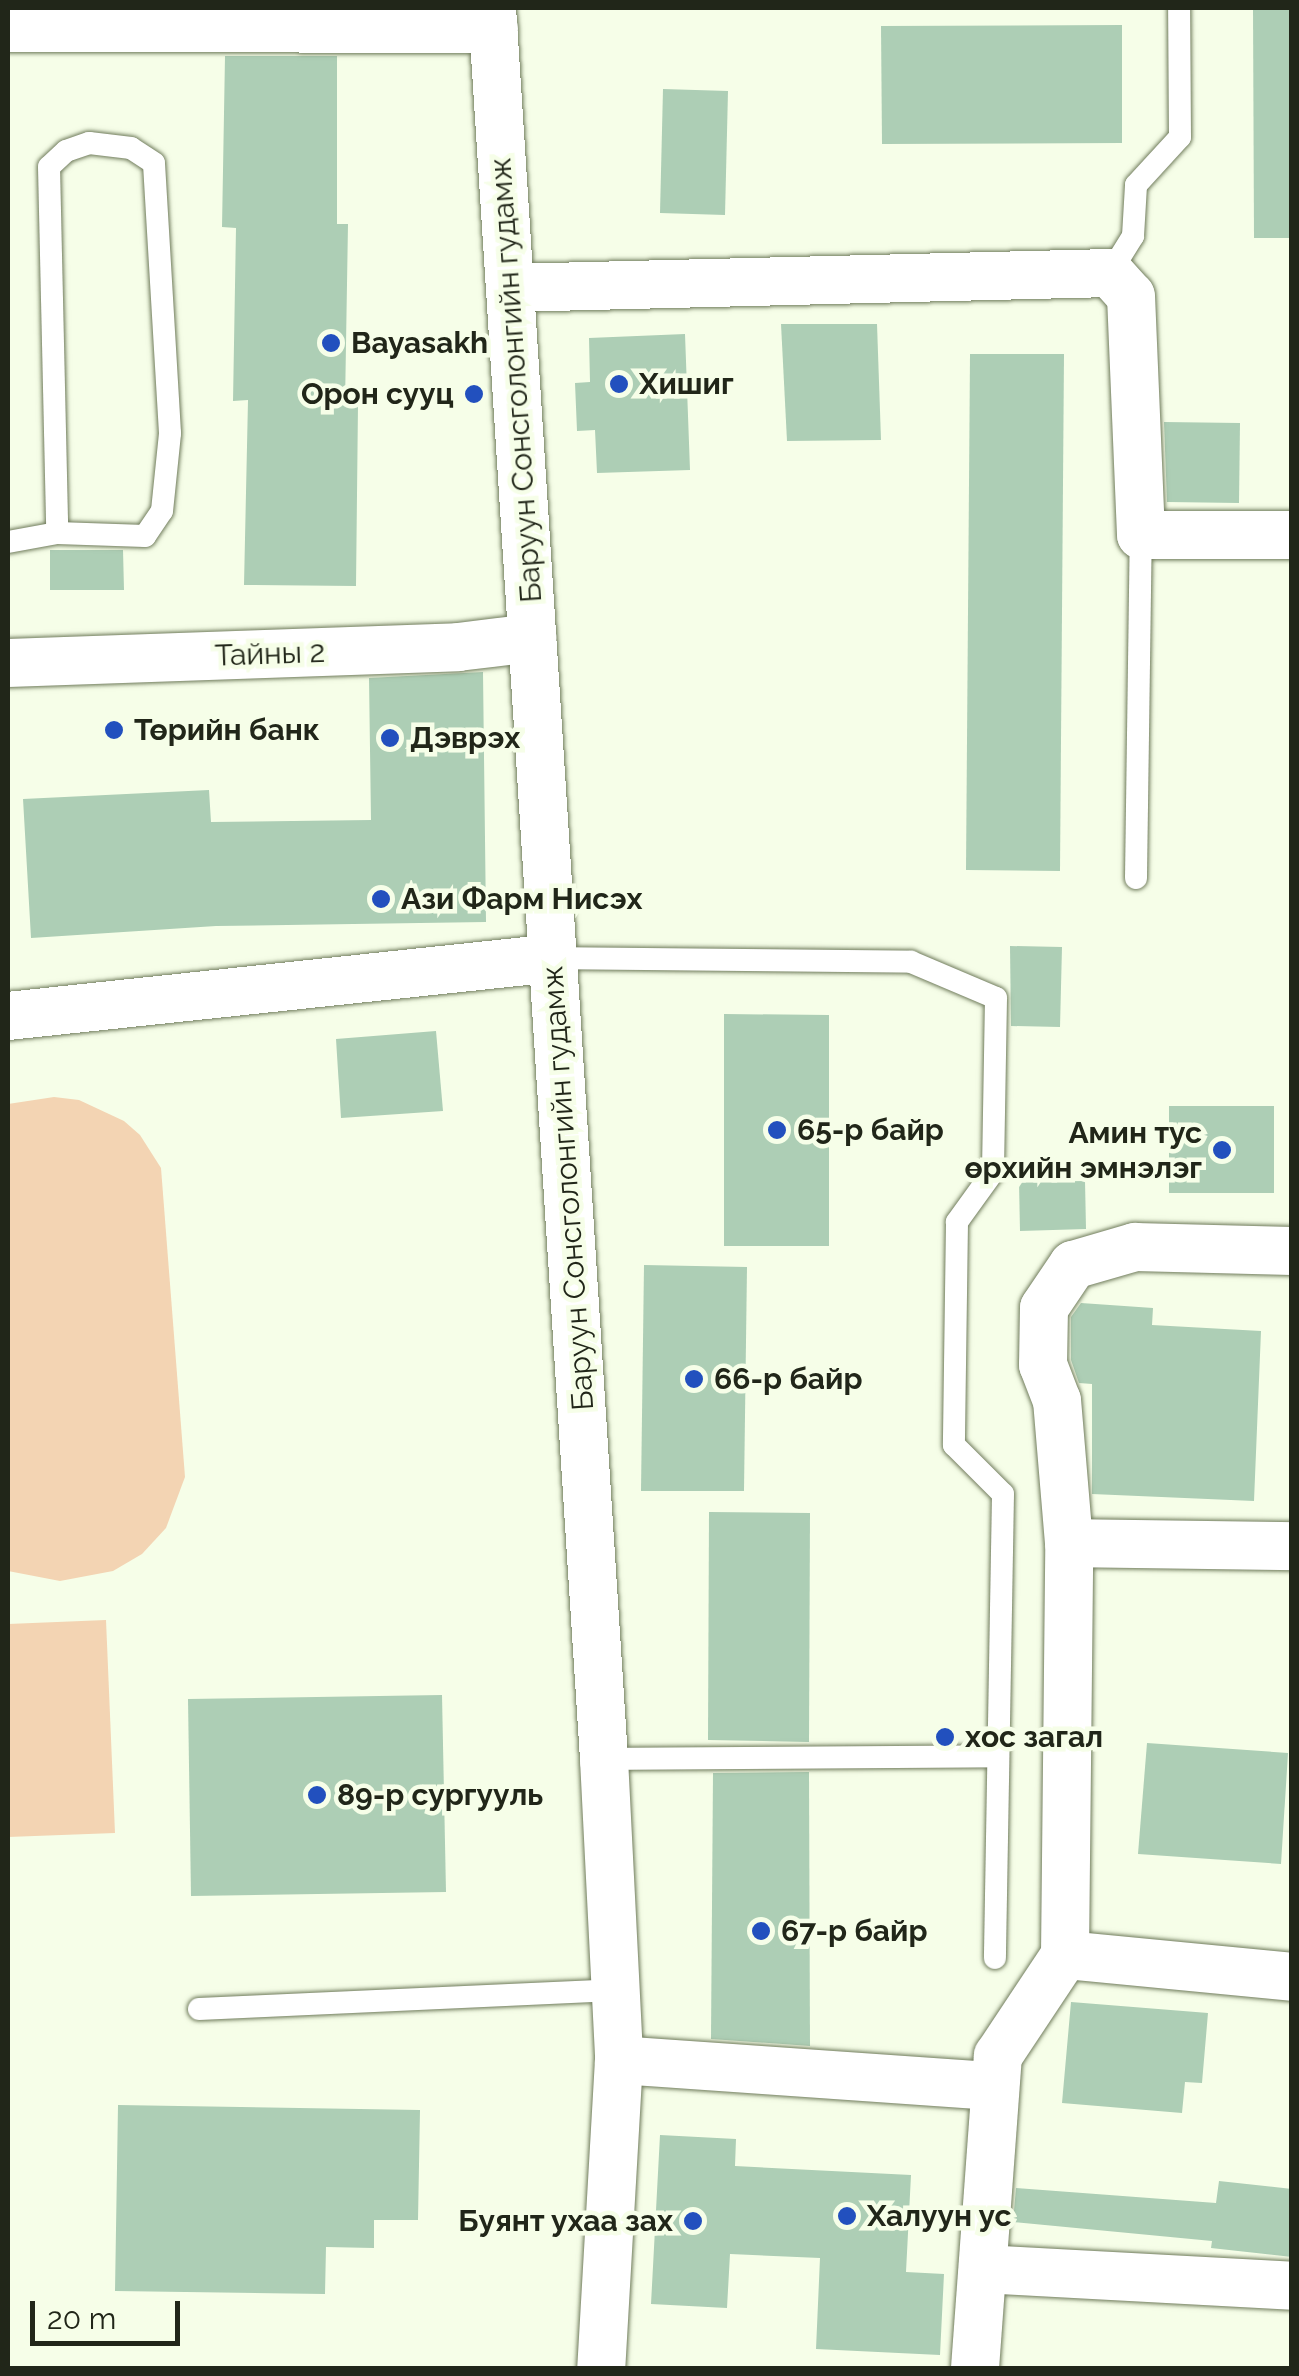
<!DOCTYPE html>
<meta charset="utf-8">
<style>
body{margin:0}
#map{position:relative;width:1299px;height:2376px;overflow:hidden;background:#f6fee8;font-family:Raleway,sans-serif}
div>[style]{position:absolute}
[style*='--x']{left:calc(var(--x)*1px);top:calc(var(--y)*1px);width:calc(var(--w)*1px);rotate:calc(var(--a)*1deg)}
.green>*{inset:0;background:#f3d4b3}
.building>*{inset:0;background:#adceb5}
.roads{filter:drop-shadow(0 0 2px #707c5c) drop-shadow(0 0 2px #707c5c)}
.service>*{height:22px;margin:-11px;padding:0 11px;transform-origin:11px;border-radius:11px;background:#fff}
.minor>*{height:48px;margin:-24px;padding:0 24px;transform-origin:24px;border-radius:24px;background:#fff}
.dots>*{width:28px;height:28px;translate:-50% -50%;box-sizing:border-box;border:5px solid #f6fee8;border-radius:50%}
span{translate:-50% -50%;white-space:nowrap;text-align:center;line-height:1.15;-webkit-text-stroke:9px #f6fee8;paint-order:stroke}
.poi-label{font-size:30px;color:#212619;font-weight:700}
.left{translate:0 -50%;text-align:left}
.right{translate:-100% -50%;text-align:right}
.street-label{font-size:30px;color:#212619}
.frame{position:absolute;inset:0;border:10px solid #212619;pointer-events:none}
.scale{position:absolute;left:30px;top:2301px;width:150px;height:45px;box-sizing:border-box;border:5px solid #212619;border-top:0;padding-left:12px;font-size:30px;line-height:35px;white-space:nowrap;color:#212619;-webkit-text-stroke:8px #f6fee8;paint-order:stroke}
</style>
<div id="map">
<div class="green">
<i style="clip-path:polygon(54px 1097px,79px 1100px,124px 1121px,140px 1135px,161px 1168px,185px 1477px,166px 1528px,142px 1554px,113px 1571px,60px 1581px,8px 1571px,8px 1104px)"></i>
<i style="clip-path:polygon(106px 1620px,115px 1833px,8px 1837px,8px 1624px)"></i>
</div>
<div class="building">
<i style="clip-path:polygon(1253px 8px,1292px 8px,1292px 238px,1254px 238px)"></i>
<i style="clip-path:polygon(1122px 25px,1122px 143px,882px 144px,881px 26px)"></i>
<i style="clip-path:polygon(225px 56px,337px 56px,337px 224px,348px 224px,345px 405px,358px 405px,356px 586px,244px 585px,248px 400px,233px 401px,236px 228px,222px 227px)"></i>
<i style="clip-path:polygon(663px 89px,728px 91px,725px 215px,660px 213px)"></i>
<i style="clip-path:polygon(781px 324px,877px 324px,881px 440px,787px 441px)"></i>
<i style="clip-path:polygon(685px 334px,690px 470px,597px 473px,595px 430px,577px 431px,575px 383px,590px 382px,589px 338px)"></i>
<i style="clip-path:polygon(970px 354px,1064px 354px,1060px 871px,966px 870px)"></i>
<i style="clip-path:polygon(1164px 422px,1240px 423px,1239px 503px,1167px 502px)"></i>
<i style="clip-path:polygon(50px 550px,123px 550px,124px 590px,50px 590px)"></i>
<i style="clip-path:polygon(483px 672px,486px 922px,216px 926px,31px 938px,23px 799px,209px 790px,211px 822px,371px 820px,369px 678px)"></i>
<i style="clip-path:polygon(1010px 946px,1062px 947px,1060px 1027px,1011px 1026px)"></i>
<i style="clip-path:polygon(724px 1014px,829px 1015px,829px 1246px,724px 1246px)"></i>
<i style="clip-path:polygon(436px 1031px,443px 1111px,341px 1118px,336px 1039px)"></i>
<i style="clip-path:polygon(1169px 1106px,1274px 1106px,1274px 1193px,1169px 1193px)"></i>
<i style="clip-path:polygon(1085px 1181px,1086px 1229px,1020px 1231px,1019px 1182px)"></i>
<i style="clip-path:polygon(644px 1265px,747px 1267px,744px 1491px,641px 1491px)"></i>
<i style="clip-path:polygon(1081px 1303px,1153px 1308px,1152px 1325px,1261px 1331px,1254px 1501px,1092px 1494px,1092px 1384px,1079px 1383px,1071px 1360px,1071px 1317px)"></i>
<i style="clip-path:polygon(709px 1512px,810px 1513px,809px 1742px,708px 1740px)"></i>
<i style="clip-path:polygon(442px 1695px,446px 1892px,191px 1896px,188px 1699px)"></i>
<i style="clip-path:polygon(1147px 1743px,1288px 1753px,1281px 1864px,1138px 1854px)"></i>
<i style="clip-path:polygon(809px 1772px,810px 2046px,711px 2039px,713px 1773px)"></i>
<i style="clip-path:polygon(1071px 2002px,1208px 2013px,1202px 2083px,1185px 2082px,1182px 2113px,1062px 2103px)"></i>
<i style="clip-path:polygon(118px 2105px,420px 2110px,418px 2220px,374px 2220px,374px 2248px,326px 2247px,325px 2294px,115px 2291px)"></i>
<i style="clip-path:polygon(660px 2135px,736px 2139px,735px 2166px,911px 2175px,906px 2272px,944px 2274px,940px 2355px,816px 2349px,820px 2258px,730px 2254px,727px 2308px,651px 2304px)"></i>
<i style="clip-path:polygon(1219px 2181px,1292px 2189px,1292px 2257px,1211px 2248px,1212px 2241px,1013px 2222px,1016px 2188px,1216px 2203px)"></i>
</div>
<div class="roads">
<div class="service">
<i style="--x:1110;--y:273;--w:44;--a:-58.1"></i>
<i style="--x:1133;--y:236;--w:51;--a:-86.6"></i>
<i style="--x:1136;--y:185;--w:65;--a:-47.5"></i>
<i style="--x:1180;--y:137;--w:129;--a:-90.4"></i>
<i style="--x:8;--y:542;--w:50;--a:-10.4"></i>
<i style="--x:57;--y:533;--w:88;--a:2"></i>
<i style="--x:145;--y:536;--w:30;--a:-56"></i>
<i style="--x:162;--y:511;--w:78;--a:-84.1"></i>
<i style="--x:170;--y:433;--w:270;--a:-93.4"></i>
<i style="--x:154;--y:163;--w:27;--a:-147"></i>
<i style="--x:131;--y:148;--w:42;--a:-173.2"></i>
<i style="--x:89;--y:143;--w:24;--a:161"></i>
<i style="--x:66;--y:151;--w:23;--a:137"></i>
<i style="--x:49;--y:167;--w:366;--a:88.7"></i>
<i style="--x:1136;--y:878;--w:343;--a:-89.2"></i>
<i style="--x:554;--y:958;--w:357;--a:0.6"></i>
<i style="--x:911;--y:962;--w:92;--a:23"></i>
<i style="--x:996;--y:998;--w:174;--a:91"></i>
<i style="--x:993;--y:1172;--w:62;--a:125.8"></i>
<i style="--x:957;--y:1222;--w:223;--a:90.8"></i>
<i style="--x:954;--y:1445;--w:69;--a:45"></i>
<i style="--x:1003;--y:1494;--w:464;--a:91"></i>
<i style="--x:604;--y:1759;--w:393;--a:-0.4"></i>
<i style="--x:199;--y:2009;--w:416;--a:-2.6"></i>
</div>
<div class="minor">
<i style="--x:492;--y:8;--w:1755;--a:86.34"></i>
<i style="--x:604;--y:1759;--w:301;--a:87.1"></i>
<i style="--x:619;--y:2060;--w:309;--a:93.3"></i>
<i style="--x:8;--y:28;--w:486;--a:0.1"></i>
<i style="--x:510;--y:288;--w:600;--a:-1.43"></i>
<i style="--x:1110;--y:273;--w:31;--a:48"></i>
<i style="--x:1131;--y:296;--w:239;--a:87.6"></i>
<i style="--x:1141;--y:535;--w:151;--a:0"></i>
<i style="--x:8;--y:663;--w:450;--a:-2"></i>
<i style="--x:458;--y:647;--w:75;--a:-6.9"></i>
<i style="--x:8;--y:1016;--w:549;--a:-6.06"></i>
<i style="--x:1069;--y:1543;--w:223;--a:0.8"></i>
<i style="--x:1065;--y:1955;--w:228;--a:5.5"></i>
<i style="--x:619;--y:2060;--w:376;--a:4"></i>
<i style="--x:983;--y:2269;--w:309;--a:3.1"></i>
<i style="--x:975;--y:2368;--w:313;--a:-85.8"></i>
<i style="--x:998;--y:2056;--w:121;--a:-56.4"></i>
<i style="--x:1065;--y:1955;--w:412;--a:-89.4"></i>
<i style="--x:1069;--y:1543;--w:143;--a:-94.8"></i>
<i style="--x:1057;--y:1401;--w:39;--a:-111"></i>
<i style="--x:1043;--y:1365;--w:57;--a:-89"></i>
<i style="--x:1044;--y:1308;--w:52;--a:-56"></i>
<i style="--x:1073;--y:1265;--w:65;--a:-16.2"></i>
<i style="--x:1135;--y:1247;--w:157;--a:1.5"></i>
</div>
</div>
<div class="dots">
<i style="left:331px;top:343px;background:#2250be"></i>
<i style="left:619px;top:384px;background:#2250be"></i>
<i style="left:474px;top:394px;background:#2250be"></i>
<i style="left:114px;top:730px;background:#2250be"></i>
<i style="left:390px;top:738px;background:#2250be"></i>
<i style="left:381px;top:899px;background:#2250be"></i>
<i style="left:777px;top:1130px;background:#2250be"></i>
<i style="left:1222px;top:1150px;background:#2250be"></i>
<i style="left:694px;top:1379px;background:#2250be"></i>
<i style="left:945px;top:1737px;background:#2250be"></i>
<i style="left:317px;top:1795px;background:#2250be"></i>
<i style="left:761px;top:1931px;background:#2250be"></i>
<i style="left:847px;top:2216px;background:#2250be"></i>
<i style="left:693px;top:2221px;background:#2250be"></i>
</div>
<div class="poi-label">
<span class="left" style="left:351px;top:343px">Bayasakh</span>
<span class="left" style="left:639px;top:384px">Хишиг</span>
<span class="right" style="left:454px;top:394px">Орон сууц</span>
<span class="left" style="left:134px;top:730px">Төрийн банк</span>
<span class="left" style="left:410px;top:738px">Дэврэх</span>
<span class="left" style="left:401px;top:899px">Ази Фарм Нисэх</span>
<span class="left" style="left:797px;top:1130px">65-р байр</span>
<span class="right" style="left:1202px;top:1150px">Амин тус<br>өрхийн эмнэлэг</span>
<span class="left" style="left:714px;top:1379px">66-р байр</span>
<span class="left" style="left:965px;top:1737px">хос загал</span>
<span class="left" style="left:337px;top:1795px">89-р сургууль</span>
<span class="left" style="left:781px;top:1931px">67-р байр</span>
<span class="left" style="left:867px;top:2216px">Халуун ус</span>
<span class="right" style="left:673px;top:2221px">Буянт ухаа зах</span>
</div>
<div class="street-label">
<span style="left:516px;top:380px;rotate:-94deg">Баруун Сонсголонгийн гудамж</span>
<span style="left:270px;top:654px;rotate:-2deg">Тайны 2</span>
<span style="left:568px;top:1188px;rotate:-94deg">Баруун Сонсголонгийн гудамж</span>
</div>
<div class="frame"></div>
<div class="scale">20 m</div>
</div>
